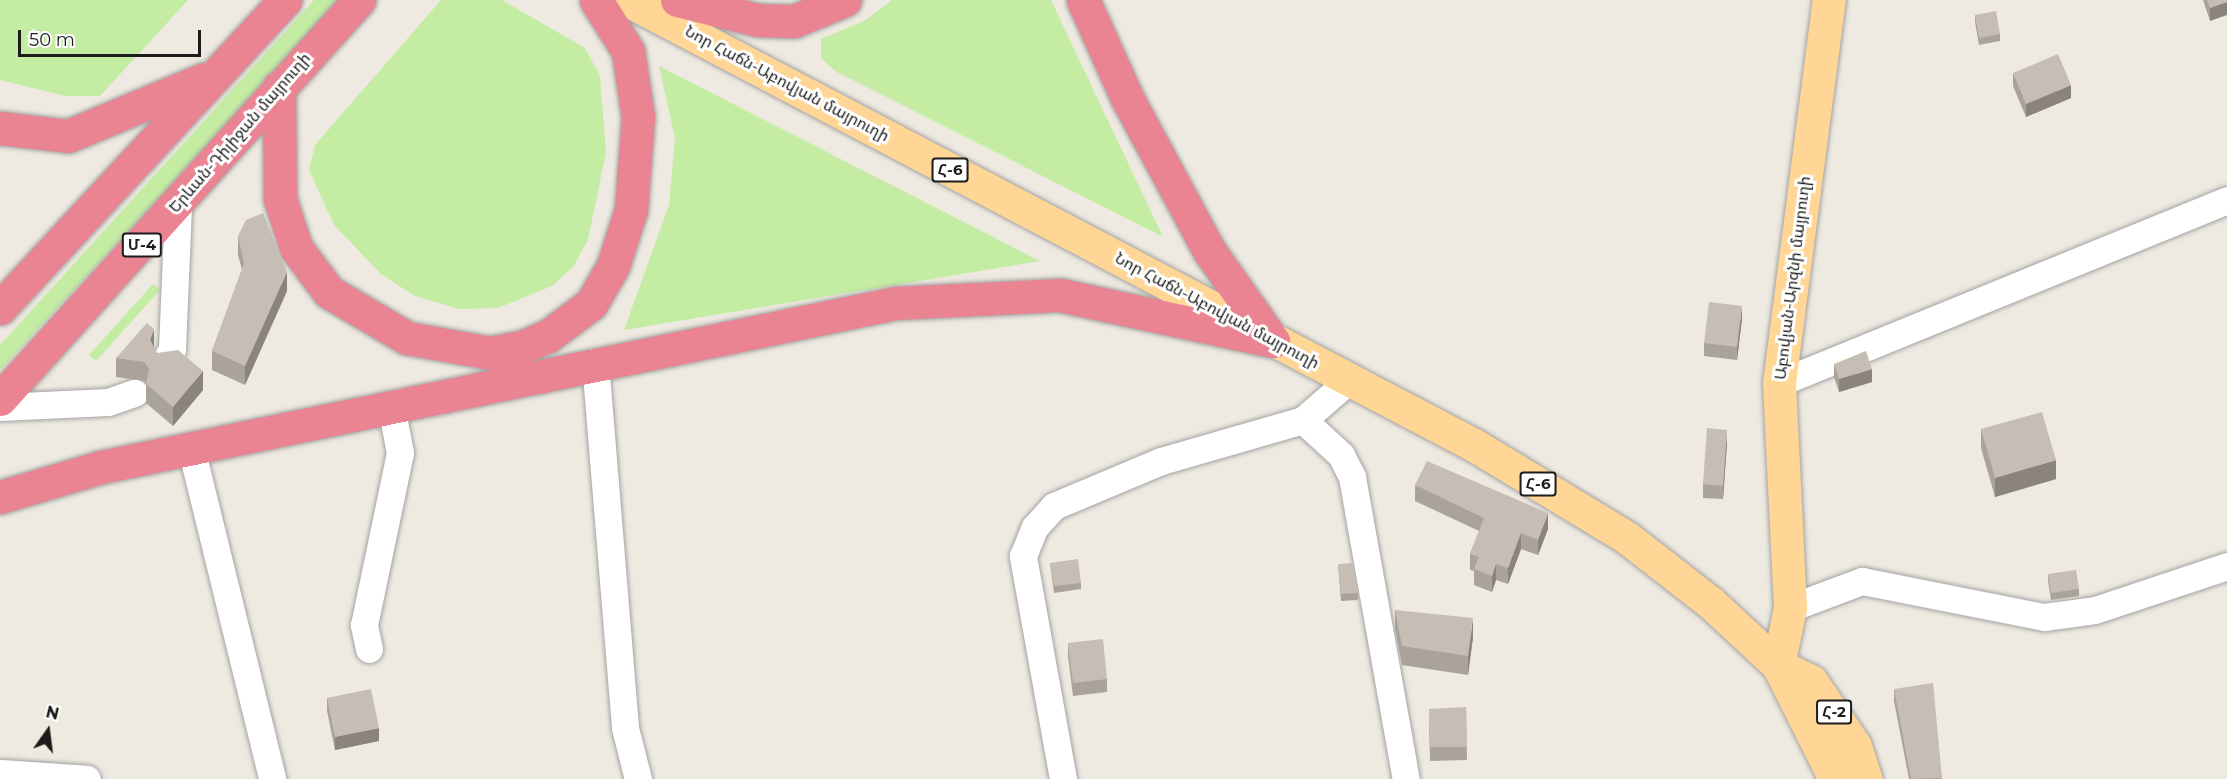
<!DOCTYPE html>
<meta charset="utf-8">
<style>
body{margin:0}
#map{position:relative;width:2227px;height:779px;overflow:hidden;background:#eeeae1;font-family:Montserrat,"Noto Sans Armenian",sans-serif}
div>[style]{position:absolute}
[style*='--x']{left:calc(var(--x)*1px);top:calc(var(--y)*1px);width:calc(var(--w)*1px);rotate:calc(var(--a)*1deg)}
.grass>*{inset:0;background:#c4eca3}
.roads{filter:drop-shadow(0 0 2px #a3a3a3) drop-shadow(0 0 2px #a3a3a3)}
.minor>*{height:27px;margin:-13.5px;padding:0 13.5px;transform-origin:13.5px;border-radius:13.5px;background:#fff}
.major>*{height:33px;margin:-16.5px;padding:0 16.5px;transform-origin:16.5px;border-radius:16.5px;background:#ffd695}
.highway>*{height:33px;margin:-16.5px;padding:0 16.5px;transform-origin:16.5px;border-radius:16.5px;background:#ea8492}
.wall>*{inset:0;background:#aaa39b}
.shaded-wall>*{inset:0;background:#8b847e}
.building>*{inset:0;background:#c6bdb4}
span{translate:-50% -50%;white-space:nowrap;text-align:center;line-height:1.15;-webkit-text-stroke:6px #fff;paint-order:stroke}
.shield-label span{padding:2px 4px;background:#fff;border:2px solid;border-radius:4px;-webkit-text-stroke-width:0}
.shield-label{font-size:15px;color:#1c1c1c;font-weight:700}
.street-label{font-size:16px;color:#1c1c1c}
.north{position:absolute;left:18px;top:701px;width:60px;height:60px;-webkit-text-stroke:4px #fff;paint-order:stroke;rotate:14deg;font-size:16px;font-weight:700;line-height:24px;text-align:center;color:#1c1c1c}
.north::after{content:'';display:block;margin:auto;width:21px;height:27px;background:#1c1c1c;clip-path:polygon(50% 0,100% 100%,50% 72%,0 100%)}
.scale{position:absolute;left:18px;top:30px;width:183px;height:27px;box-sizing:border-box;border:3px solid #1c1c1c;border-top:0;padding-left:8px;font-size:18px;line-height:21px;white-space:nowrap;color:#1c1c1c;-webkit-text-stroke:4px #fff;paint-order:stroke}
</style>
<div id="map">
<div class="grass">
<i style="clip-path:polygon(0 0,188px 0,100px 96px,66px 96px,0 80px)"></i>
<i style="clip-path:polygon(314px 0,342px 0,0 370px,0 345px)"></i>
<i style="clip-path:polygon(441px 0,502px 0,585px 48px,600px 76px,606px 152px,588px 240px,573px 267px,552px 286px,498px 308px,459px 309px,415px 296px,381px 274px,334px 225px,309px 170px,315px 145px)"></i>
<i style="clip-path:polygon(892px 0,1051px 0,1163px 237px,835px 71px,821px 58px,821px 39px,866px 20px)"></i>
<i style="clip-path:polygon(659px 66px,1040px 261px,624px 330px,669px 205px,675px 138px)"></i>
<i style="clip-path:polygon(153px 284px,160px 290px,96px 361px,89px 355px)"></i>
</div>
<div class="roads">
<div class="minor">
<i style="--x:166;--y:359;--w:12;--a:-59"></i>
<i style="--x:172;--y:349;--w:143;--a:-87.6"></i>
<i style="--x:595;--y:362;--w:367;--a:85.3"></i>
<i style="--x:625;--y:728;--w:53;--a:75.7"></i>
<i style="--x:1779;--y:383;--w:484;--a:-22.2"></i>
<i style="--x:0;--y:407;--w:108;--a:-2.7"></i>
<i style="--x:108;--y:402;--w:28;--a:-19"></i>
<i style="--x:1303;--y:420;--w:52;--a:42.6"></i>
<i style="--x:1341;--y:455;--w:25;--a:63"></i>
<i style="--x:1352;--y:477;--w:307;--a:79.9"></i>
<i style="--x:191;--y:448;--w:341;--a:76.2"></i>
<i style="--x:1790;--y:608;--w:77;--a:-20.6"></i>
<i style="--x:1862;--y:581;--w:186;--a:11.2"></i>
<i style="--x:2044;--y:617;--w:51;--a:-7.8"></i>
<i style="--x:2095;--y:610;--w:139;--a:-18.4"></i>
<i style="--x:369;--y:649;--w:25;--a:-102"></i>
<i style="--x:364;--y:625;--w:176;--a:-78.2"></i>
<i style="--x:400;--y:453;--w:48;--a:-100.8"></i>
<i style="--x:0;--y:773;--w:87;--a:3.9"></i>
<i style="--x:1063;--y:779;--w:227;--a:-100.2"></i>
<i style="--x:1023;--y:556;--w:31;--a:-68"></i>
<i style="--x:1035;--y:527;--w:28;--a:-48"></i>
<i style="--x:1054;--y:506;--w:116;--a:-22.8"></i>
<i style="--x:1161;--y:461;--w:148;--a:-16.1"></i>
<i style="--x:1303;--y:420;--w:61;--a:-41"></i>
</div>
<div class="major">
<i style="--x:627;--y:0;--w:957;--a:27.72"></i>
<i style="--x:1474;--y:445;--w:178;--a:31.2"></i>
<i style="--x:1626;--y:537;--w:108;--a:37.8"></i>
<i style="--x:1711;--y:603;--w:91;--a:42.8"></i>
<i style="--x:1778;--y:665;--w:37;--a:26"></i>
<i style="--x:1811;--y:681;--w:78;--a:55.9"></i>
<i style="--x:1855;--y:746;--w:35;--a:72"></i>
<i style="--x:1778;--y:665;--w:58;--a:-78.1"></i>
<i style="--x:1790;--y:608;--w:225;--a:-92.8"></i>
<i style="--x:1779;--y:383;--w:386;--a:-82.6"></i>
<i style="--x:1778;--y:665;--w:127;--a:63.4"></i>
</div>
<div class="highway">
<i style="--x:677;--y:0;--w:82;--a:14"></i>
<i style="--x:757;--y:20;--w:37;--a:2"></i>
<i style="--x:794;--y:21;--w:55;--a:-22.4"></i>
<i style="--x:1083;--y:0;--w:107;--a:65.8"></i>
<i style="--x:1127;--y:98;--w:175;--a:61.7"></i>
<i style="--x:1210;--y:252;--w:109;--a:54.7"></i>
<i style="--x:279;--y:87;--w:112;--a:89.5"></i>
<i style="--x:280;--y:199;--w:52;--a:71.9"></i>
<i style="--x:296;--y:248;--w:55;--a:53.1"></i>
<i style="--x:329;--y:292;--w:91;--a:30.5"></i>
<i style="--x:407;--y:338;--w:84;--a:10.2"></i>
<i style="--x:490;--y:353;--w:33;--a:-11"></i>
<i style="--x:522;--y:347;--w:28;--a:-23"></i>
<i style="--x:548;--y:336;--w:54;--a:-36.7"></i>
<i style="--x:591;--y:304;--w:44;--a:-59.9"></i>
<i style="--x:613;--y:266;--w:59;--a:-72.2"></i>
<i style="--x:631;--y:210;--w:93;--a:-85.7"></i>
<i style="--x:638;--y:117;--w:67;--a:-98.6"></i>
<i style="--x:628;--y:51;--w:60;--a:-122.1"></i>
<i style="--x:0;--y:128;--w:68;--a:6.7"></i>
<i style="--x:68;--y:136;--w:147;--a:-22.7"></i>
<i style="--x:0;--y:308;--w:420;--a:-47.2"></i>
<i style="--x:0;--y:399;--w:537;--a:-48.02"></i>
<i style="--x:0;--y:497;--w:105;--a:-16.5"></i>
<i style="--x:101;--y:467;--w:812;--a:-11.66"></i>
<i style="--x:896;--y:303;--w:164;--a:-2.8"></i>
<i style="--x:1060;--y:295;--w:218;--a:12.2"></i>
</div>
</div>
<div class="wall">
<i style="clip-path:polygon(2203px 0,2227px 0,2210px 21px)"></i>
<i style="clip-path:polygon(1975px 15px,2000px 34px,2000px 41px,1979px 45px,1975px 22px)"></i>
<i style="clip-path:polygon(2013px 73px,2071px 98px,2026px 117px,2013px 86px)"></i>
<i style="clip-path:polygon(238px 236px,287px 291px,245px 385px,212px 370px,212px 351px,242px 270px,238px 255px)"></i>
<i style="clip-path:polygon(1742px 319px,1737px 360px,1704px 356px,1704px 343px)"></i>
<i style="clip-path:polygon(154px 347px,157px 353px,203px 390px,173px 426px,146px 403px,146px 384px,144px 381px,116px 377px,116px 358px)"></i>
<i style="clip-path:polygon(1834px 364px,1872px 382px,1839px 392px,1834px 377px)"></i>
<i style="clip-path:polygon(1981px 429px,2056px 479px,1995px 497px,1981px 448px)"></i>
<i style="clip-path:polygon(1727px 443px,1723px 499px,1703px 498px,1703px 484px)"></i>
<i style="clip-path:polygon(1415px 485px,1548px 529px,1538px 555px,1521px 549px,1508px 584px,1496px 580px,1492px 592px,1474px 585px,1474px 571px,1470px 570px,1470px 554px,1479px 531px,1415px 501px)"></i>
<i style="clip-path:polygon(1050px 563px,1081px 583px,1081px 589px,1054px 593px)"></i>
<i style="clip-path:polygon(1338px 564px,1358px 593px,1358px 600px,1341px 601px)"></i>
<i style="clip-path:polygon(2048px 574px,2079px 589px,2079px 596px,2051px 600px,2048px 581px)"></i>
<i style="clip-path:polygon(1395px 610px,1473px 637px,1468px 675px,1402px 665px,1395px 629px)"></i>
<i style="clip-path:polygon(1068px 643px,1107px 679px,1107px 692px,1073px 696px,1068px 656px)"></i>
<i style="clip-path:polygon(1894px 689px,1942px 779px,1909px 779px,1894px 701px)"></i>
<i style="clip-path:polygon(327px 698px,379px 741px,335px 750px,327px 711px)"></i>
<i style="clip-path:polygon(1466px 707px,1467px 760px,1430px 761px,1429px 722px)"></i>
</div>
<div class="shaded-wall">
<i style="clip-path:polygon(2227px 2px,2227px 15px,2210px 21px,2210px 8px)"></i>
<i style="clip-path:polygon(2071px 85px,2071px 98px,2026px 117px,2026px 104px)"></i>
<i style="clip-path:polygon(287px 272px,287px 291px,245px 385px,245px 366px)"></i>
<i style="clip-path:polygon(1742px 306px,1742px 319px,1737px 360px,1737px 347px)"></i>
<i style="clip-path:polygon(154px 329px,154px 348px,150px 340px)"></i>
<i style="clip-path:polygon(1872px 369px,1872px 382px,1839px 392px,1839px 379px)"></i>
<i style="clip-path:polygon(203px 371px,203px 390px,173px 426px,173px 407px)"></i>
<i style="clip-path:polygon(1727px 430px,1727px 443px,1723px 499px,1723px 486px)"></i>
<i style="clip-path:polygon(2056px 460px,2056px 479px,1995px 497px,1995px 478px)"></i>
<i style="clip-path:polygon(1548px 513px,1548px 529px,1538px 555px,1538px 540px)"></i>
<i style="clip-path:polygon(1521px 533px,1521px 549px,1508px 584px,1508px 568px)"></i>
<i style="clip-path:polygon(1496px 564px,1496px 580px,1492px 592px,1492px 576px)"></i>
<i style="clip-path:polygon(1473px 618px,1473px 637px,1468px 675px,1468px 656px)"></i>
<i style="clip-path:polygon(379px 728px,379px 741px,335px 750px,335px 737px)"></i>
</div>
<div class="building">
<i style="clip-path:polygon(2207px 0,2227px 0,2227px 2px,2210px 8px)"></i>
<i style="clip-path:polygon(1996px 11px,2000px 34px,1979px 38px,1975px 15px)"></i>
<i style="clip-path:polygon(2058px 54px,2071px 85px,2026px 104px,2013px 73px)"></i>
<i style="clip-path:polygon(263px 213px,287px 272px,245px 366px,212px 351px,244px 263px,238px 236px,246px 220px)"></i>
<i style="clip-path:polygon(1709px 302px,1742px 306px,1737px 347px,1704px 343px)"></i>
<i style="clip-path:polygon(147px 323px,154px 329px,150px 340px,157px 353px,178px 350px,203px 371px,173px 407px,146px 384px,149px 369px,144px 362px,116px 358px)"></i>
<i style="clip-path:polygon(1866px 351px,1872px 369px,1839px 379px,1834px 364px)"></i>
<i style="clip-path:polygon(2042px 412px,2056px 460px,1995px 478px,1981px 429px)"></i>
<i style="clip-path:polygon(1707px 428px,1727px 430px,1723px 486px,1703px 484px)"></i>
<i style="clip-path:polygon(1427px 461px,1548px 513px,1538px 540px,1521px 533px,1508px 568px,1496px 564px,1492px 576px,1474px 569px,1479px 557px,1470px 554px,1484px 518px,1415px 485px)"></i>
<i style="clip-path:polygon(1078px 559px,1081px 583px,1054px 586px,1050px 563px)"></i>
<i style="clip-path:polygon(1353px 563px,1358px 593px,1341px 594px,1338px 564px)"></i>
<i style="clip-path:polygon(2076px 570px,2079px 589px,2051px 593px,2048px 574px)"></i>
<i style="clip-path:polygon(1395px 610px,1473px 618px,1468px 656px,1402px 646px)"></i>
<i style="clip-path:polygon(1103px 639px,1107px 679px,1073px 683px,1068px 643px)"></i>
<i style="clip-path:polygon(1933px 683px,1942px 778px,1911px 779px,1894px 689px)"></i>
<i style="clip-path:polygon(371px 689px,379px 728px,335px 737px,327px 698px)"></i>
<i style="clip-path:polygon(1466px 707px,1467px 747px,1430px 747px,1429px 709px)"></i>
</div>
<div class="shield-label">
<span style="left:950px;top:170px">Հ-6</span>
<span style="left:142px;top:245px">Մ-4</span>
<span style="left:1538px;top:484px">Հ-6</span>
<span style="left:1834px;top:712px">Հ-2</span>
</div>
<div class="street-label">
<span style="left:787px;top:84px;rotate:28deg">Նոր Հաճն-Աբովյան մայրուղի</span>
<span style="left:240px;top:133px;rotate:-49deg">Երևան-Դիլիջան մայրուղի</span>
<span style="left:1793px;top:278px;rotate:-83deg">Աբովյան-Արզնի մայրուղի</span>
<span style="left:1217px;top:311px;rotate:28deg">Նոր Հաճն-Աբովյան մայրուղի</span>
</div>
<div class="north">N</div>
<div class="scale">50 m</div>
</div>
